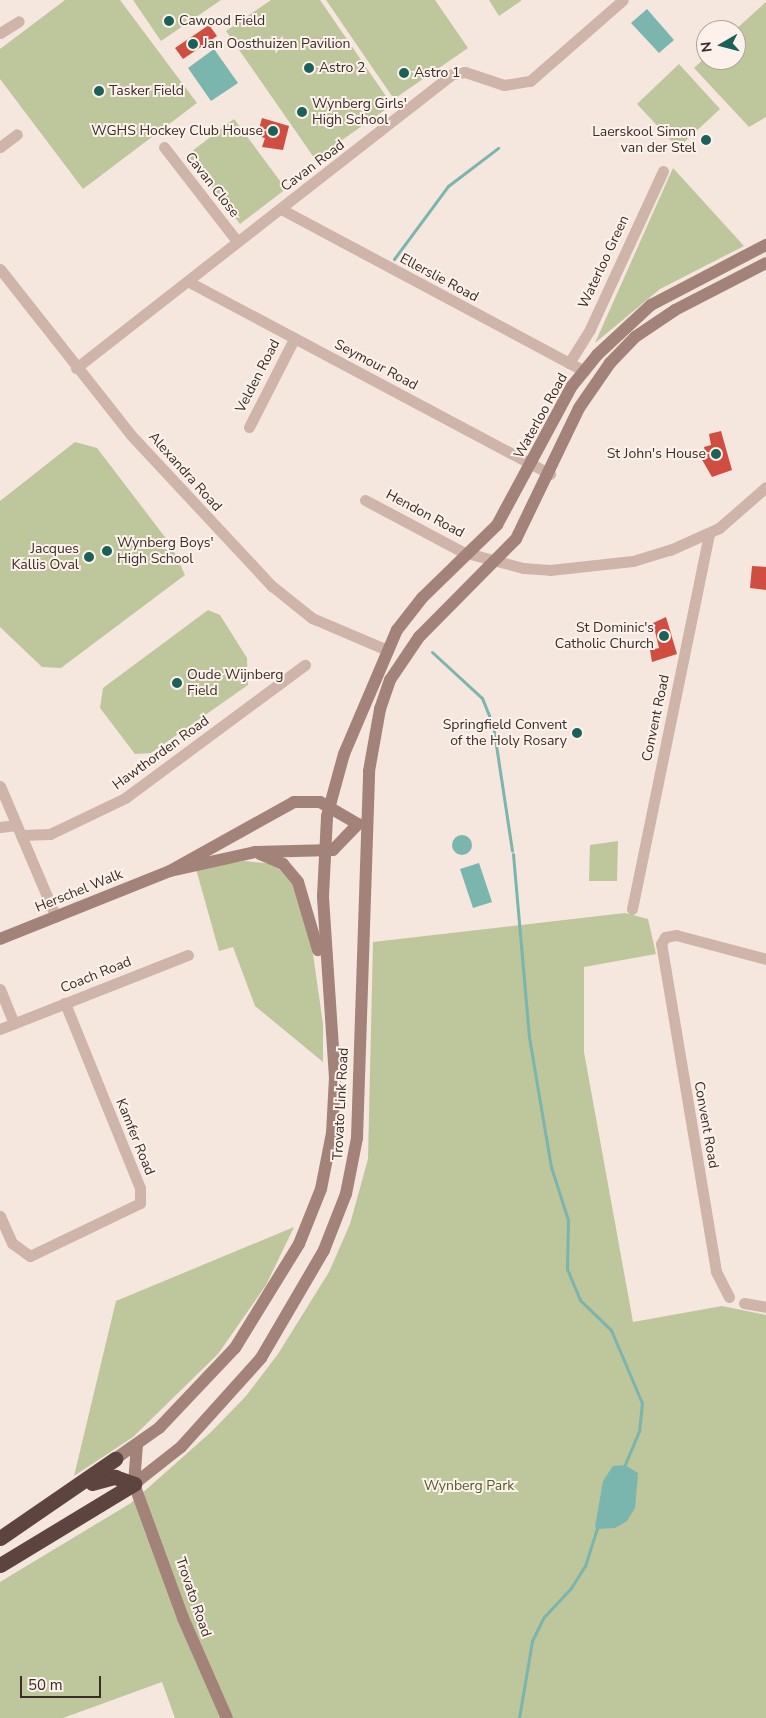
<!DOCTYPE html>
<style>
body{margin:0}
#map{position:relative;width:766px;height:1718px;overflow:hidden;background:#f5e7de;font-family:"Nunito Sans",sans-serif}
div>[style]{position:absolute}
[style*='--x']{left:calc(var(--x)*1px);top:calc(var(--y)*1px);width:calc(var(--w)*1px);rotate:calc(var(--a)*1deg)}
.green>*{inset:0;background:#bec69c}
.water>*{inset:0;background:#7ab5ae}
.round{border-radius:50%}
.stream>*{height:3px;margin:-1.5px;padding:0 1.5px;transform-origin:1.5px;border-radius:1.5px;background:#7ab5ae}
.building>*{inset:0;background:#d04e41}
.street>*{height:11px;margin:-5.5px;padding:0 5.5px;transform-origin:5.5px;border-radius:5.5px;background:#ceb4a9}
.secondary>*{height:12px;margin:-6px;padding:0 6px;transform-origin:6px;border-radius:6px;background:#a38279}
.highway>*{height:15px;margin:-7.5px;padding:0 7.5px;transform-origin:7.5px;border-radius:7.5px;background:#5d443f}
.dots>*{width:14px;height:14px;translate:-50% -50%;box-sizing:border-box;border:2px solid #fcf2eb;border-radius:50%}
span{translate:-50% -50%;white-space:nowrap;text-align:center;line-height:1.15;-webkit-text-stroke:4px #fcf2eb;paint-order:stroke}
.poi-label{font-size:14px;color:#3b2c29}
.left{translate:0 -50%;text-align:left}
.right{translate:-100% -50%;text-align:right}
.street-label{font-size:14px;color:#3b2c29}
.park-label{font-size:14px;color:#515c2a}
.north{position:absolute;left:696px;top:20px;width:50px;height:50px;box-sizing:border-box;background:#fcf2eb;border:1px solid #afa39d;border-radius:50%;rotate:262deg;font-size:14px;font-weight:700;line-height:20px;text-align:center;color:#3b2c29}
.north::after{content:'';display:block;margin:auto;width:18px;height:22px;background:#1a615a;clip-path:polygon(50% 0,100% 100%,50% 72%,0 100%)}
.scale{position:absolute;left:20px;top:1676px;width:81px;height:22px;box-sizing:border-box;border:2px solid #3b2c29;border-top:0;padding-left:6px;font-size:15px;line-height:18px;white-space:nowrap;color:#3b2c29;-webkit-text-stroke:4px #fcf2eb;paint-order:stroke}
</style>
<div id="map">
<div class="green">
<i style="clip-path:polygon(65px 0,120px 0,197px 103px,83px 189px,0 79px,0 49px)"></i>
<i style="clip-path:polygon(133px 0,221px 0,161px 41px)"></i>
<i style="clip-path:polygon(271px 0,320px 0,392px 105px,315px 159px,226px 31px)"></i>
<i style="clip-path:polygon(326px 0,435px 0,468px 48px,394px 99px)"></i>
<i style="clip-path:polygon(489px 0,521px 0,521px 1px,499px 16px)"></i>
<i style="clip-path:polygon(766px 2px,766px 117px,749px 127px,694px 68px,706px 57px,736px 60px,735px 30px)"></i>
<i style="clip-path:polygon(679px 64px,720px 109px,678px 148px,637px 104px)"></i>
<i style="clip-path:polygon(234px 119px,286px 189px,240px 224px,187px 155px)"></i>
<i style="clip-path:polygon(673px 168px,744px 246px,660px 289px,595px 343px)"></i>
<i style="clip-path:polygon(75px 442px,97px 448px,171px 545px,185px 575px,61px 668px,42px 667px,0 627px,0 501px)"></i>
<i style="clip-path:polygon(208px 610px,220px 615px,247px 658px,248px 685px,151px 753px,135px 754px,100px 708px,103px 688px)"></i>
<i style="clip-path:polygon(618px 841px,617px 881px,589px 881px,590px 845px)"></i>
<i style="clip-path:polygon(244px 861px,275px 864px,295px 888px,311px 940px,323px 1024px,323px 1062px,255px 1006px,233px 947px,219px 951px,196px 869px)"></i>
<i style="clip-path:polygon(625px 913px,648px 919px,656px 954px,584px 967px,584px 1052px,633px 1322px,722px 1306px,766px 1315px,766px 1718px,175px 1718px,162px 1682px,63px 1718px,0 1718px,0 1582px,131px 1503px,211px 1432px,246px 1396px,278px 1354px,329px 1272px,350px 1224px,368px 1159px,373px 942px)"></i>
<i style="clip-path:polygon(294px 1227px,266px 1285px,218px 1354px,133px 1437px,74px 1476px,116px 1301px)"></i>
</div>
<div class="water">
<i style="clip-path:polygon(647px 9px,674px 40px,659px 53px,631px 23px)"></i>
<i style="clip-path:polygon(214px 49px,238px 83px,211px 101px,188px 68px)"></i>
<i class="round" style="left:452px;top:835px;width:20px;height:20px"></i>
<i style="clip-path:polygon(479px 863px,492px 902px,473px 908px,460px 869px)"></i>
<i style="clip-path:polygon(625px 1465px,638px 1473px,635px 1508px,627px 1521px,615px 1528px,598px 1529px,595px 1527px,603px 1481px,613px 1466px)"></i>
</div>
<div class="stream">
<i style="--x:394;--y:259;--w:91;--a:-53.5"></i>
<i style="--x:448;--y:186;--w:63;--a:-37.2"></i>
<i style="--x:432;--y:652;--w:68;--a:42.6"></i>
<i style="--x:482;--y:698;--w:29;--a:68"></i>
<i style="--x:493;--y:725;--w:127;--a:81.4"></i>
<i style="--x:513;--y:854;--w:184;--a:85"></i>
<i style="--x:529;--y:1037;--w:132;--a:80.4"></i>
<i style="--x:551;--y:1167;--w:56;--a:72.2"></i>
<i style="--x:568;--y:1220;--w:49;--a:91.2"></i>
<i style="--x:567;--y:1269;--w:34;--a:67"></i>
<i style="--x:580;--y:1300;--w:43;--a:44.1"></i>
<i style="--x:611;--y:1330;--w:79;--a:67"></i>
<i style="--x:642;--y:1403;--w:28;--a:96"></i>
<i style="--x:639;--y:1431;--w:41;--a:112.8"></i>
<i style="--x:519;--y:1718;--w:78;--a:-80.4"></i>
<i style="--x:532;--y:1641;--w:25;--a:-64"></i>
<i style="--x:543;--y:1618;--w:41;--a:-47"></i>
<i style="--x:571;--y:1588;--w:26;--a:-58"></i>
<i style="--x:585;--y:1566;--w:43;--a:-72.4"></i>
</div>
<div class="building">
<i style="clip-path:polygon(209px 25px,217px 36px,183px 59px,175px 48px)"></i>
<i style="clip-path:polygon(262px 118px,289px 126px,283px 150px,262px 147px,265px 138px,257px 136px)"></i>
<i style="clip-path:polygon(721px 431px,732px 470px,712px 477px,701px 458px,706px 457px,704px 447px,711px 445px,709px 434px)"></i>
<i style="clip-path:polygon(752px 566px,766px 567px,766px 590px,750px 588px)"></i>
<i style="clip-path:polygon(666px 617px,677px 654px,652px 662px,650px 650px,659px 648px,653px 623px)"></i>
</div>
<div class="street">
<i style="--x:0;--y:33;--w:22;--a:-32"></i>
<i style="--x:0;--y:147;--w:21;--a:-37"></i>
<i style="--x:164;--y:147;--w:119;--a:52.2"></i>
<i style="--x:281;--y:209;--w:344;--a:28.1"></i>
<i style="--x:0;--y:269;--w:211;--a:51.7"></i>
<i style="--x:131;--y:435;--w:207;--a:47"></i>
<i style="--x:272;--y:586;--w:51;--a:38.7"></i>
<i style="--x:312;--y:618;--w:82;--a:23.1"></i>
<i style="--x:189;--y:282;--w:409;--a:28"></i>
<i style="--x:569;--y:363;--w:40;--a:-58"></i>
<i style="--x:590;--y:329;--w:174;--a:-65.2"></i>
<i style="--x:76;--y:368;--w:477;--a:-38"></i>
<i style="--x:452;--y:74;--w:13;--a:-9"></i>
<i style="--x:465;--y:72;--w:41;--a:18.4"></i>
<i style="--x:504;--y:85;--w:26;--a:-9"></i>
<i style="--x:530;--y:81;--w:123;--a:-41.1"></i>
<i style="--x:249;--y:427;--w:99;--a:-62.9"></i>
<i style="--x:365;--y:500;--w:111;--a:28"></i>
<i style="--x:463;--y:552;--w:62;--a:14.9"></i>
<i style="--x:523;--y:568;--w:27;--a:4"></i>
<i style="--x:550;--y:570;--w:83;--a:-6.2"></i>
<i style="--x:633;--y:561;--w:39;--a:-17"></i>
<i style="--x:670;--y:550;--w:54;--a:-24.2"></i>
<i style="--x:719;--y:528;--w:62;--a:-41.1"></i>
<i style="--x:0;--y:786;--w:142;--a:66.9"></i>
<i style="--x:0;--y:827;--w:16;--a:-7"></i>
<i style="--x:21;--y:835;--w:29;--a:-2"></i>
<i style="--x:50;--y:834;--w:83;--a:-25.6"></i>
<i style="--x:125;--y:798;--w:224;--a:-36.5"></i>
<i style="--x:632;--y:909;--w:384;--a:-78.4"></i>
<i style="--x:0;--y:989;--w:37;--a:68"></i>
<i style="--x:0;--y:1029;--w:202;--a:-21.5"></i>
<i style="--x:0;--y:1216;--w:30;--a:66"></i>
<i style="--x:12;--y:1243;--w:22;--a:36"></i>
<i style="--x:30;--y:1256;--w:122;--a:-25.7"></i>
<i style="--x:140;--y:1203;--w:15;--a:-90"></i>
<i style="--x:140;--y:1188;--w:200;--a:-112.1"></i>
<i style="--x:729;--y:1297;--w:29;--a:-117"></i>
<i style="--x:716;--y:1271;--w:332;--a:-99.5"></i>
<i style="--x:661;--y:944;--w:8;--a:-60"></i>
<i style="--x:665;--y:937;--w:11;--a:-10"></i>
<i style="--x:676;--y:935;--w:93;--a:14.9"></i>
<i style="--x:744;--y:1303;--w:22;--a:10"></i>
</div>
<div class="secondary">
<i style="--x:260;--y:854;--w:25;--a:23"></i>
<i style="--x:283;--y:864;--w:23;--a:50"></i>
<i style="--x:298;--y:882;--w:71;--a:73.6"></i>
<i style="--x:0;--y:939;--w:183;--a:-21.8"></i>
<i style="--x:170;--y:871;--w:142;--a:-29.1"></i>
<i style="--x:294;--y:802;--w:26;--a:0"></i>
<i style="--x:320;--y:802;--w:44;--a:30.1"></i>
<i style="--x:358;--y:824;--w:36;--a:134"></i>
<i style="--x:333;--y:850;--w:78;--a:178.5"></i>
<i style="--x:255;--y:852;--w:87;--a:167.4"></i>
<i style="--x:115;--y:1459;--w:54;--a:-35.2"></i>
<i style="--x:159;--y:1428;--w:110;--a:-46.5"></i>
<i style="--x:235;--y:1348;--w:122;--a:-58.4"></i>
<i style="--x:299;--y:1244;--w:59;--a:-68.2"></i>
<i style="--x:321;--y:1189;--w:57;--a:-78.9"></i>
<i style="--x:332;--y:1133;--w:55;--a:-86.9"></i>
<i style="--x:335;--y:1078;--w:182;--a:-93.8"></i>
<i style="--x:323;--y:896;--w:80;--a:-87.1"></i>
<i style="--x:327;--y:816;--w:64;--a:-74.7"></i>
<i style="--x:344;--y:754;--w:135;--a:-66.9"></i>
<i style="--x:397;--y:630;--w:41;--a:-52"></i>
<i style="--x:422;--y:598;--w:105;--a:-44.2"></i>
<i style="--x:497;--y:525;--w:158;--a:-61.7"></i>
<i style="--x:572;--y:386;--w:40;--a:-51"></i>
<i style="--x:597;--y:355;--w:74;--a:-42.8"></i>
<i style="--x:651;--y:305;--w:130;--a:-27.6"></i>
<i style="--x:134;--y:1484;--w:60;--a:-38.2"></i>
<i style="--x:181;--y:1447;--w:120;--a:-48"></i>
<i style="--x:261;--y:1358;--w:125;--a:-59.7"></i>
<i style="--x:324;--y:1250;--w:60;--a:-68.6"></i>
<i style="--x:346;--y:1194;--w:57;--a:-78.9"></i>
<i style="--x:357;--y:1138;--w:367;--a:-88.1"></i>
<i style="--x:369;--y:771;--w:63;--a:-79.9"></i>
<i style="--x:380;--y:709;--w:31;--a:-71"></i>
<i style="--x:390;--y:680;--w:52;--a:-56"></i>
<i style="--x:419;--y:637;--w:138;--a:-45.3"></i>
<i style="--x:516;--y:539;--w:145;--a:-64.3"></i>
<i style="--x:579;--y:408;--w:55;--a:-55.4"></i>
<i style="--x:610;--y:363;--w:36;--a:-46"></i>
<i style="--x:635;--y:337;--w:48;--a:-34"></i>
<i style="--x:675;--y:310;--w:102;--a:-27.3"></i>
<i style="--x:134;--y:1484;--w:143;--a:69.9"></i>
<i style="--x:183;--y:1618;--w:109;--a:66.3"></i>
<i style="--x:134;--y:1484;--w:40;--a:-85.7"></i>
</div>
<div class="highway">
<i style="--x:92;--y:1483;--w:24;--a:-15"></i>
<i style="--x:115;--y:1477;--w:20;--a:20"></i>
<i style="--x:0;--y:1538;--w:140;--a:-34.5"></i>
<i style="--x:0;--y:1565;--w:157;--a:-31.2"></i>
</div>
<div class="dots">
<i style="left:169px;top:21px;background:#1a615a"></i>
<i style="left:193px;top:44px;background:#1a615a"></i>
<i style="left:309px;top:68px;background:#1a615a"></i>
<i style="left:404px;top:73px;background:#1a615a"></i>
<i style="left:99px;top:91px;background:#1a615a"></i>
<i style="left:302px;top:112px;background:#1a615a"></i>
<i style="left:273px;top:131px;background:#1a615a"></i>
<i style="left:706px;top:140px;background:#1a615a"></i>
<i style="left:716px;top:454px;background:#1a615a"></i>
<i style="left:107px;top:551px;background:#1a615a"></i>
<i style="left:89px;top:557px;background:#1a615a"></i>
<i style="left:664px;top:636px;background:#1a615a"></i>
<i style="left:177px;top:683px;background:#1a615a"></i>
<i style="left:577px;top:733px;background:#1a615a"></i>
</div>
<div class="poi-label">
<span class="left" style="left:179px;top:21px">Cawood Field</span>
<span class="left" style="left:203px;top:44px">Jan Oosthuizen Pavilion</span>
<span class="left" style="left:319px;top:68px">Astro 2</span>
<span class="left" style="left:414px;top:73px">Astro 1</span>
<span class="left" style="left:109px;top:91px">Tasker Field</span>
<span class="left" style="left:312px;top:112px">Wynberg Girls'<br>High School</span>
<span class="right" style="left:263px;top:131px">WGHS Hockey Club House</span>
<span class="right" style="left:696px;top:140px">Laerskool Simon<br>van der Stel</span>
<span class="right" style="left:706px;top:454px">St John's House</span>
<span class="left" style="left:117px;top:551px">Wynberg Boys'<br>High School</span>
<span class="right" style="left:79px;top:557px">Jacques<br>Kallis Oval</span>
<span class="right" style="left:654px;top:636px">St Dominic's<br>Catholic Church</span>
<span class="left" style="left:187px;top:683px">Oude Wijnberg<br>Field</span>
<span class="right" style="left:567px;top:733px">Springfield Convent<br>of the Holy Rosary</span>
</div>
<div class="street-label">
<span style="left:313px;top:166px;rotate:-37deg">Cavan Road</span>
<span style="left:212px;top:185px;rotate:52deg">Cavan Close</span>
<span style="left:604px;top:262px;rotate:-65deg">Waterloo Green</span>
<span style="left:439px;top:278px;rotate:28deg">Ellerslie Road</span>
<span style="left:376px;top:365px;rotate:28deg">Seymour Road</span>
<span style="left:258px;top:376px;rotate:-63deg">Velden Road</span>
<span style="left:541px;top:416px;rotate:-61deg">Waterloo Road</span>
<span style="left:185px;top:472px;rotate:48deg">Alexandra Road</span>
<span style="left:425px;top:514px;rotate:28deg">Hendon Road</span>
<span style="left:656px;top:718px;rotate:-78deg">Convent Road</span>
<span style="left:161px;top:753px;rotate:-36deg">Hawthorden Road</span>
<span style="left:79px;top:891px;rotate:-22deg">Herschel Walk</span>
<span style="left:96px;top:975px;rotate:-22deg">Coach Road</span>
<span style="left:341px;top:1104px;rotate:-87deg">Trovato Link Road</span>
<span style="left:706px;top:1125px;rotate:80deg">Convent Road</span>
<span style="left:135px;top:1137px;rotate:68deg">Kamfer Road</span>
<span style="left:193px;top:1597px;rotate:71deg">Trovato Road</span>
</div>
<div class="park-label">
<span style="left:469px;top:1486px">Wynberg Park</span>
</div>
<div class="north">N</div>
<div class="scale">50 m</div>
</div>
